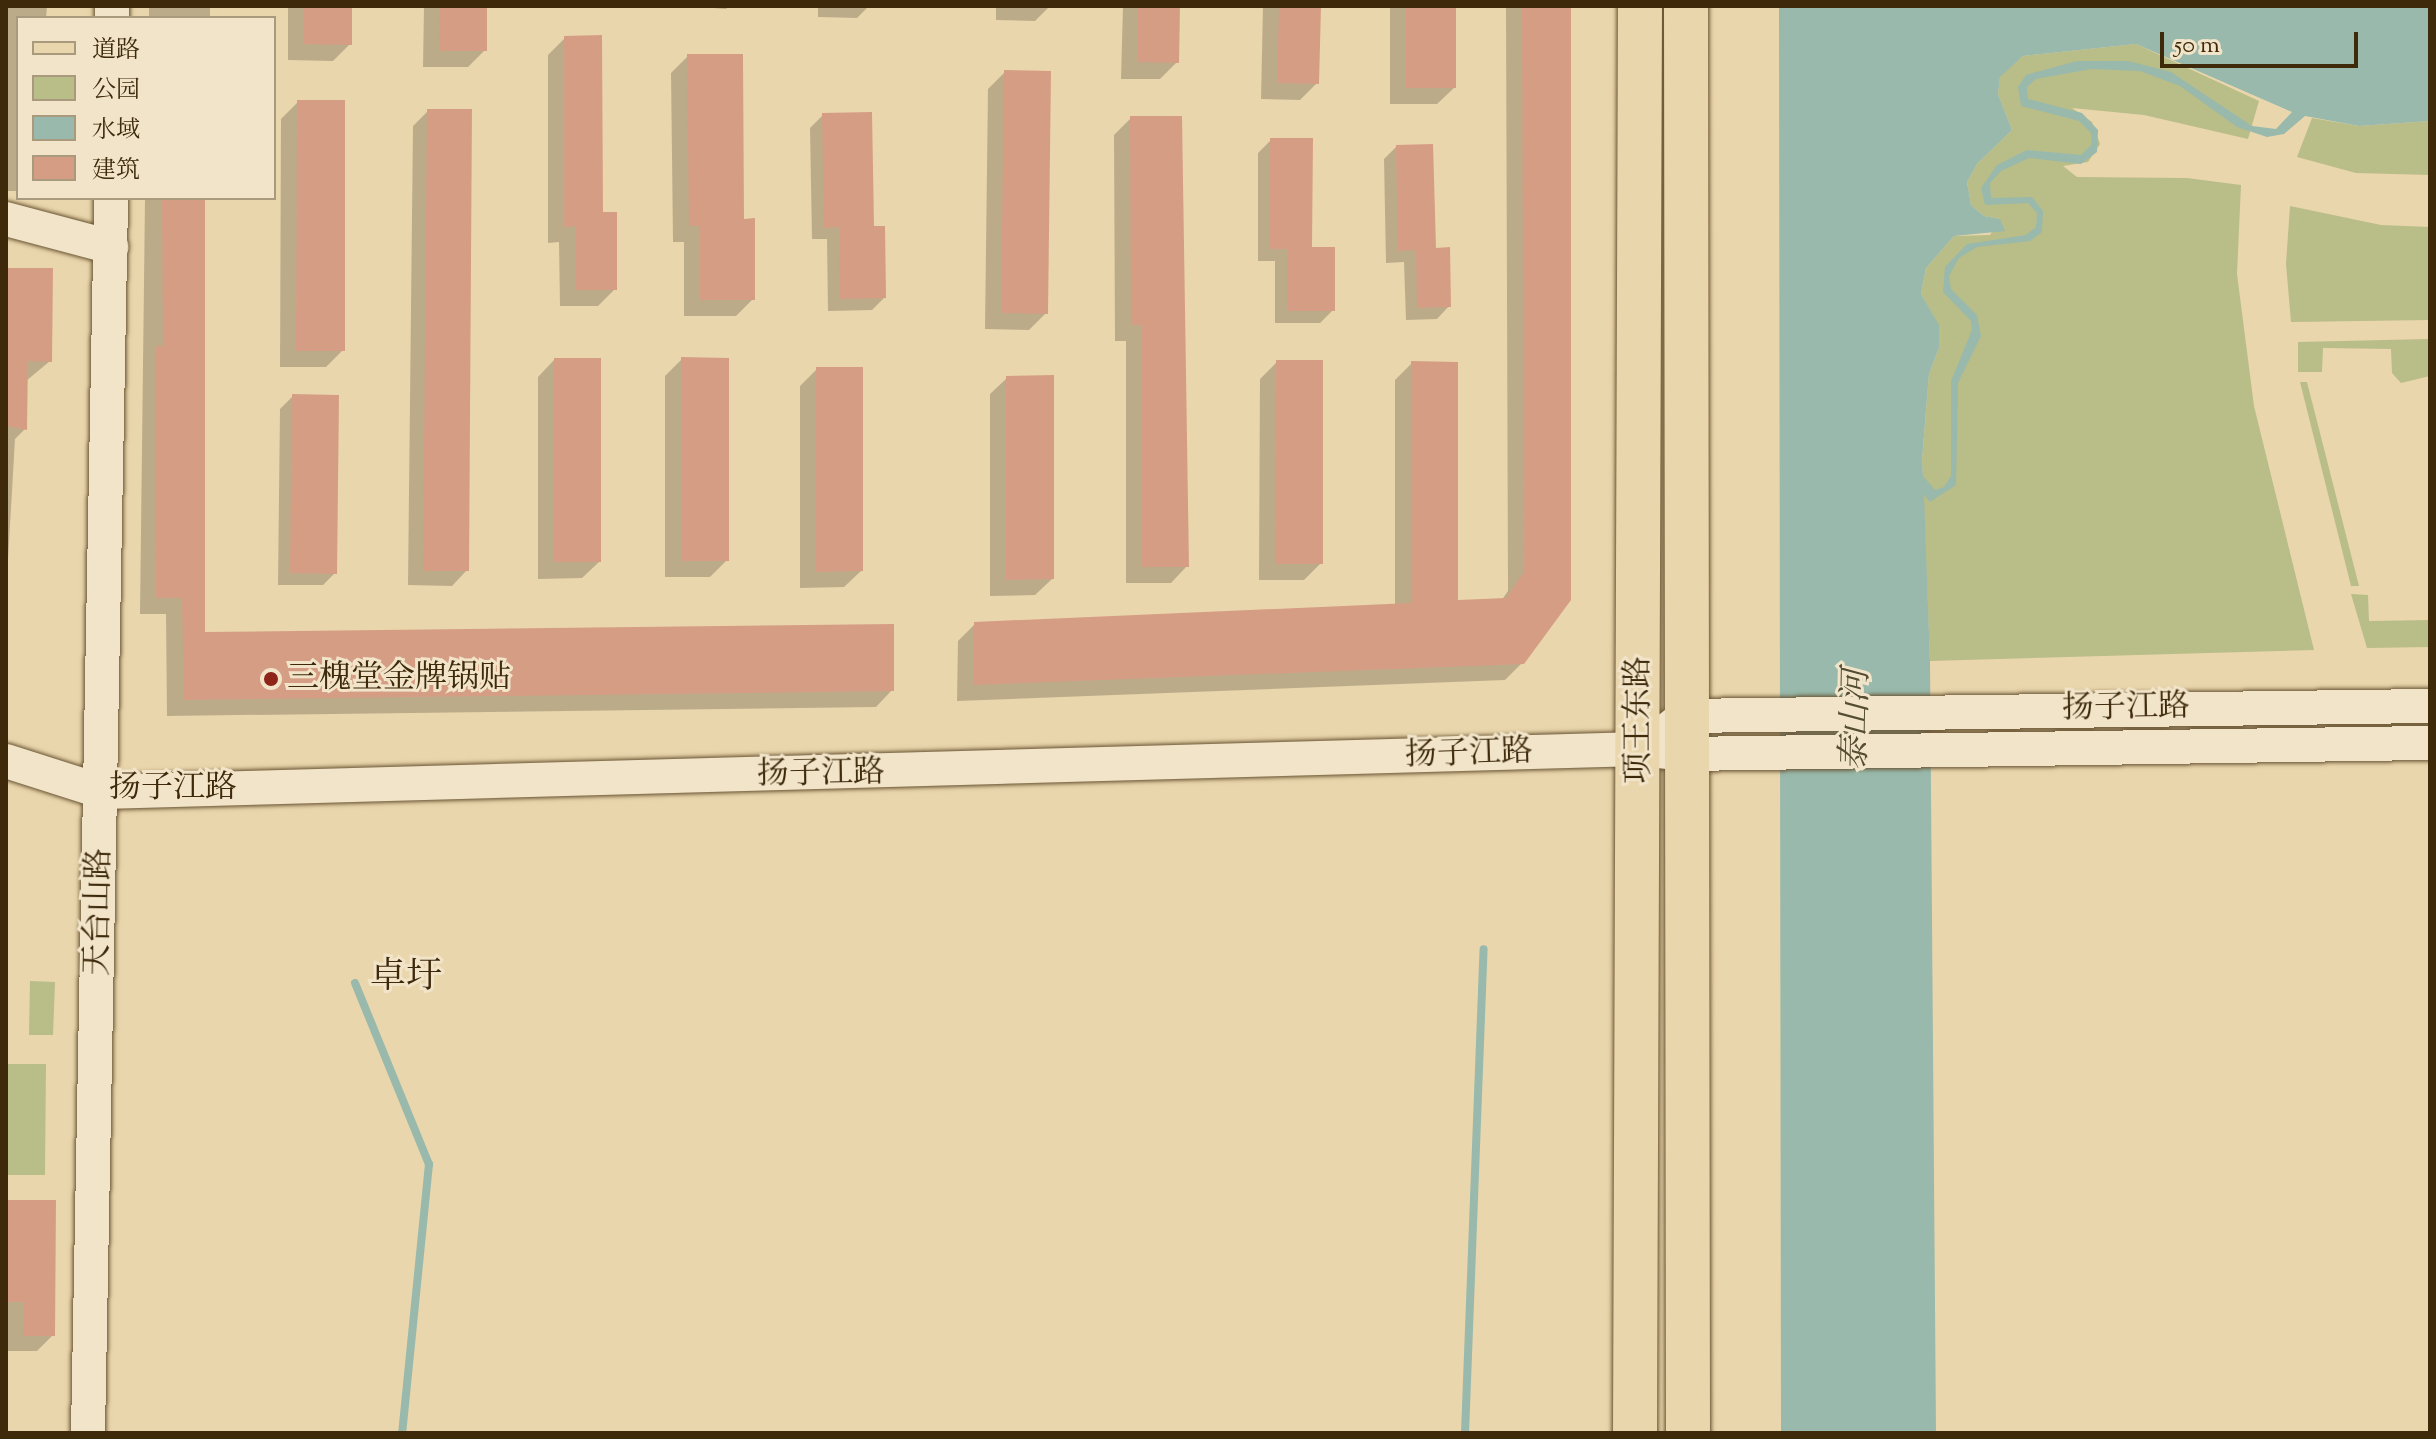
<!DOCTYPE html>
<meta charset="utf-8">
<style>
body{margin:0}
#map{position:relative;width:2436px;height:1439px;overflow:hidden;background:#ead6ac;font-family:"Sorts Mill Goudy","Noto Serif SC",serif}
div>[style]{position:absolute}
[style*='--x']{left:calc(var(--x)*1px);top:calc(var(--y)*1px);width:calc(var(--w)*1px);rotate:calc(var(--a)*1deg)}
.green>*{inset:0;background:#b9bd88}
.water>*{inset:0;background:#98b9ab}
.shadow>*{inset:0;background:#0003}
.stream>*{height:8px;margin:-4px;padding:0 4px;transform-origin:4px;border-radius:4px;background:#98b9ab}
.building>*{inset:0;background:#d69d85}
.roads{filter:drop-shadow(0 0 2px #695433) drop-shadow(0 0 2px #695433)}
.minor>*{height:34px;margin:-17px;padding:0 17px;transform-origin:17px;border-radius:17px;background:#f1e4c9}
.major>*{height:44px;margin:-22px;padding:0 22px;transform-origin:22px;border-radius:22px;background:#ead6ac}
.dots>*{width:22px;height:22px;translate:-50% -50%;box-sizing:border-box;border:4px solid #f1e4c9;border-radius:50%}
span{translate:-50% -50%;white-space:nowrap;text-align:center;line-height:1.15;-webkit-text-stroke:6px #f1e4c9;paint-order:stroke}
.poi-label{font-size:32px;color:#3e290b}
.left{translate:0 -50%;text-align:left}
.street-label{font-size:32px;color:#3e290b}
.water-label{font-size:34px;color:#544d33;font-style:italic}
.quarter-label{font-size:36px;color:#3e290b}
.frame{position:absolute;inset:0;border:8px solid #3e290b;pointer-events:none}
.legend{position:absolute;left:16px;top:16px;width:260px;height:184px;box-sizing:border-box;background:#f1e4c9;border:2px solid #a9997d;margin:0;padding:10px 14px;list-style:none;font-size:24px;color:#3e290b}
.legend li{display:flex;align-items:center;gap:16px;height:40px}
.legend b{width:40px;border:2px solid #a9997d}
.scale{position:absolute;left:2160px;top:32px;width:198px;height:36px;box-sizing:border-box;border:4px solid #3e290b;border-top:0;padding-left:10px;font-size:24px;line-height:28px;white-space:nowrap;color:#3e290b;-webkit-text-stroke:6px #f1e4c9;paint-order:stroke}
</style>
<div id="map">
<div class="green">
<i style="clip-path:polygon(2136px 44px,2259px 101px,2248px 139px,2144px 115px,2072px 108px,2092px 122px,2100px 144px,2088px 162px,2063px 166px,2077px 177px,2187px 178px,2241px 185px,2237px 274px,2254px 406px,2314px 650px,1930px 661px,1922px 460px,1929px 374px,1939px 348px,1939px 326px,1921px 294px,1926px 268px,1954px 236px,1990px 235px,2000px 219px,1984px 216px,1971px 205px,1967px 182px,1977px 164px,2012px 130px,1998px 94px,2000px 76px,2023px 56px)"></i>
<i style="clip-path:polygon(2312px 118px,2359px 126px,2430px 121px,2430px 175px,2356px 173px,2297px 157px)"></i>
<i style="clip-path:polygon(2290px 206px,2381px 225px,2430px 227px,2430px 320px,2291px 322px,2286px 264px)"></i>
<i style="clip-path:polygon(2428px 339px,2430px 376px,2401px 383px,2392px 373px,2391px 349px,2323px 348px,2322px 372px,2298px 372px,2298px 342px)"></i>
<i style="clip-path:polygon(2300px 382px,2307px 382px,2359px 586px,2351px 586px)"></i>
<i style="clip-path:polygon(2351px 594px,2368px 595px,2369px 621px,2430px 620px,2430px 647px,2367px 648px)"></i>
<i style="clip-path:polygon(30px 981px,55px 982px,53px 1035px,29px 1035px)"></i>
<i style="clip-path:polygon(6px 1064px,46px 1064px,45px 1175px,6px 1175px)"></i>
</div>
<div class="water">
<i style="clip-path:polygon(evenodd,1779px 6px,2430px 6px,2430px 121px,2359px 126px,2305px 116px,2284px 134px,2267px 137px,2237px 127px,2180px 86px,2140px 71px,2091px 69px,2036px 79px,2027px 87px,2028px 99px,2082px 113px,2098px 130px,2097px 152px,2081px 164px,2029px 158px,2001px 171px,1990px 183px,1991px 198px,2032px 197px,2043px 211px,2042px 232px,2030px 241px,1977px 247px,1959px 258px,1949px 276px,1951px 289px,1977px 315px,1981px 336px,1958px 383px,1956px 485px,1930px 502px,1924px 495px,1930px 661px,1936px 1433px,1781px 1433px,1779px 6px,2136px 44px,2292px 112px,2276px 129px,2252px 126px,2171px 72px,2128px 61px,2077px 61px,2026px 75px,2018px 87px,2021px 106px,2079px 121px,2091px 133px,2092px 144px,2081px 155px,2027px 150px,1997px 165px,1981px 188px,1985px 205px,2028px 203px,2037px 213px,2036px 227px,2026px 235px,1967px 244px,1945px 267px,1943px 292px,1971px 321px,1972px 330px,1951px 381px,1951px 476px,1944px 487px,1935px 490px,1923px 476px,1922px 460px,1929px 374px,1939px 348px,1939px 325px,1921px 294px,1926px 268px,1954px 236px,2005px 231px,2000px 219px,1984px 216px,1971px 205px,1967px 182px,1977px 164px,2012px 130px,1998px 94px,2000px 77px,2023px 56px,2136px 44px)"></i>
</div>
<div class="shadow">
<i style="clip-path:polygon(6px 6px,47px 6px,46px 18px,18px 18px,18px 191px,6px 191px)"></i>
<i style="clip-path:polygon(149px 6px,210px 6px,210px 18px,149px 18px)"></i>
<i style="clip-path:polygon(288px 6px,350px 6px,350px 44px,333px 61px,288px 60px)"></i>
<i style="clip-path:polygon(424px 6px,485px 6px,485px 50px,468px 67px,423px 67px)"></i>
<i style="clip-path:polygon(556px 6px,597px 6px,596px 8px)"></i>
<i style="clip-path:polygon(687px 6px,729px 6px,726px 9px)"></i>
<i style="clip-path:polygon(818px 6px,869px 6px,857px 18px,818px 17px)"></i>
<i style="clip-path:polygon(996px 6px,1048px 6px,1048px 8px,1035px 21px,996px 20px)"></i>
<i style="clip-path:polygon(1123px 6px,1178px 6px,1177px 62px,1160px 79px,1121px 79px)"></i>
<i style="clip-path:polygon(1263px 6px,1319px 6px,1317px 83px,1300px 100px,1261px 99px)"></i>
<i style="clip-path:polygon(1390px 6px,1454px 6px,1454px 88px,1437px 104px,1390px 104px)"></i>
<i style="clip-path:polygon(1506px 6px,1569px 6px,1522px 663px,1505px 680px,957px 701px,958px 641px,975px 624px,1395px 605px,1395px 380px,1412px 363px,1456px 603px,1501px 601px,1508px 591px)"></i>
<i style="clip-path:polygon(565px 38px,615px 289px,598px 306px,560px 306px,559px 242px,548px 243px,548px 55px)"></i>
<i style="clip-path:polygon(688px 56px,742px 221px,753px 299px,736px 316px,684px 316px,684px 242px,673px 242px,671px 73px)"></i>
<i style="clip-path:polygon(1005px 72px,1046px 313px,1029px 330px,985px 329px,988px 89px)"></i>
<i style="clip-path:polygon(298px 102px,343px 350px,326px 367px,280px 367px,281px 119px)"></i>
<i style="clip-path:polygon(428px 111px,467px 570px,452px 586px,408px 585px,413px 126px)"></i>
<i style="clip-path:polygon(823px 115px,872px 228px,884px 298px,872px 310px,828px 311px,827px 239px,812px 239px,810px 128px)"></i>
<i style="clip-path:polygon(1131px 118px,1187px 566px,1171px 583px,1126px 583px,1126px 341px,1115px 341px,1114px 135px)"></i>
<i style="clip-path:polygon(1271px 140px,1333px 310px,1320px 323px,1275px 323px,1275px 261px,1258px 261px,1258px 153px)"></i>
<i style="clip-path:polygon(1397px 146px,1449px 306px,1437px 319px,1406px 320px,1404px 262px,1386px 263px,1384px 159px)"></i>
<i style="clip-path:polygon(145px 198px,202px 198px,203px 634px,892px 690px,876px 707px,167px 716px,166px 614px,140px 614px)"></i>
<i style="clip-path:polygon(6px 270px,50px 361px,26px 381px,25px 429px,15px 439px,6px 594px)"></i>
<i style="clip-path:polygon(682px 359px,727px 560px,710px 577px,665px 577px,665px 376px)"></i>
<i style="clip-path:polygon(554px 360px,599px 562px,582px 578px,538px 579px,538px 377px)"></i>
<i style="clip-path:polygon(1277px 362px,1321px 563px,1304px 580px,1259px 580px,1260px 379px)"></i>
<i style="clip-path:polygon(817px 369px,861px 571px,844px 587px,800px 588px,800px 386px)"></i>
<i style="clip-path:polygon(1007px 378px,1052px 579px,1035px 595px,990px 596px,990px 394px)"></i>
<i style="clip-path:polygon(293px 396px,335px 573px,323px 585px,278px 585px,280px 409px)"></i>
<i style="clip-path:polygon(6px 1201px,53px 1335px,37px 1351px,6px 1351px)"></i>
</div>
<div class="stream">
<i style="--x:355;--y:983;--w:196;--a:67.8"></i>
<i style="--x:429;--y:1164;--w:270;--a:95.7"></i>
<i style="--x:1465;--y:1433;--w:484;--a:-87.8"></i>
</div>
<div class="building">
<i style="clip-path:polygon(304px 6px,352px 6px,352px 45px,304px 44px)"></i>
<i style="clip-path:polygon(440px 6px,487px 6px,487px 51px,439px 51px)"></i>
<i style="clip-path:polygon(1138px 6px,1180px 6px,1179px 63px,1137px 62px)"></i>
<i style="clip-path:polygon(1279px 6px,1321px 6px,1319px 84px,1277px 83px)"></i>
<i style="clip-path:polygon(1406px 6px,1456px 6px,1456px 88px,1406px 88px)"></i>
<i style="clip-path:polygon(1522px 6px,1571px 6px,1571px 600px,1524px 664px,973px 685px,974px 622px,1411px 603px,1411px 361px,1458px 362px,1458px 600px,1506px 598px,1524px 572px)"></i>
<i style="clip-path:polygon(602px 35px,603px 212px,617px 212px,617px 290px,576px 290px,576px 226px,564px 227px,564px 36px)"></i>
<i style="clip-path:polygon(687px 54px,743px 54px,744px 219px,755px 218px,755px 300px,700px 300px,700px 226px,689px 226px)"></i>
<i style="clip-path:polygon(1004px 70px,1051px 71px,1048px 314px,1001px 313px)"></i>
<i style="clip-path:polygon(297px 100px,345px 100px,345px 351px,296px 351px)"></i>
<i style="clip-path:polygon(427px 109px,472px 109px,469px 571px,423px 571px)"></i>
<i style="clip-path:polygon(872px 112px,874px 226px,885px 226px,886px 298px,840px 299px,839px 227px,824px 228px,822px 113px)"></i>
<i style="clip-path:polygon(1130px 116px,1182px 116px,1189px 567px,1142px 567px,1142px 325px,1131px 325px)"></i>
<i style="clip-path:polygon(1270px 138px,1313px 138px,1312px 247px,1335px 247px,1335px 311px,1287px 311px,1287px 249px,1270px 249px)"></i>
<i style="clip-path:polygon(1433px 144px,1436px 248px,1450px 247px,1451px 307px,1417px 308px,1416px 250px,1398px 251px,1396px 145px)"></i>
<i style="clip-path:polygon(162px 198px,205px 198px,205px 632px,894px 624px,894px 691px,184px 700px,182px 598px,156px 598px,155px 346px,163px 346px)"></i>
<i style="clip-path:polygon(6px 268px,53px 268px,52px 362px,28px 361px,27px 430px,6px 426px)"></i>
<i style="clip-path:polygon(681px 357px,729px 358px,729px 561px,681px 561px)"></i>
<i style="clip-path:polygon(554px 358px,601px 358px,601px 562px,554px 562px)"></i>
<i style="clip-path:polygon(1276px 360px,1323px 360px,1323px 564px,1275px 564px)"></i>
<i style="clip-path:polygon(816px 367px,863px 367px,863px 571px,816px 572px)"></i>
<i style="clip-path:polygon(1054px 375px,1054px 579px,1006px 580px,1006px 376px)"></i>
<i style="clip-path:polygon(292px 394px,339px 395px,337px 574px,290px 573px)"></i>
<i style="clip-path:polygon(6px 1200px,56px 1200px,55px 1336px,23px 1336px,24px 1302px,6px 1302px)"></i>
</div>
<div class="roads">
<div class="minor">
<i style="--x:112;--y:18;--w:12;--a:-90"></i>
<i style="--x:6;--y:219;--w:109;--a:14.9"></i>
<i style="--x:1667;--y:730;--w:23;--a:-38"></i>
<i style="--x:1685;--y:716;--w:745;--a:-0.77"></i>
<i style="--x:6;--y:761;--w:102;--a:17.7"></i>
<i style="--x:103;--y:792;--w:1538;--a:-1.6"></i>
<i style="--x:1640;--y:749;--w:45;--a:6.3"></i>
<i style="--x:1685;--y:754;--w:745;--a:-0.85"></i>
<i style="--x:88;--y:1433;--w:1235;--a:-88.93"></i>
</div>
<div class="major">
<i style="--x:1686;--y:6;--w:1427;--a:89.92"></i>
<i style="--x:1635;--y:1433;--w:1427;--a:-89.8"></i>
</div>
</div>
<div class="dots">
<i style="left:271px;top:679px;background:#8f2418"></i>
</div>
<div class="poi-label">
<span class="left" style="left:287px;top:679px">三槐堂金牌锅贴</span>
</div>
<div class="street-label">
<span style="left:2126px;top:709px;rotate:-1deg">扬子江路</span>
<span style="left:1640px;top:720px;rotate:-90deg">项王东路</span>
<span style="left:1469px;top:755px;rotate:-2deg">扬子江路</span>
<span style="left:821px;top:775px;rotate:-1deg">扬子江路</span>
<span style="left:173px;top:789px">扬子江路</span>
<span style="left:100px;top:912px;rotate:-89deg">天台山路</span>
</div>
<div class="water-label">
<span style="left:1857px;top:720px;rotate:-89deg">泰山河</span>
</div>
<div class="quarter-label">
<span style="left:406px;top:979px">卓圩</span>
</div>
<div class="frame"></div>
<ul class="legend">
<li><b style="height:10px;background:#ead6ac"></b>道路</li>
<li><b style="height:22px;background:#b9bd88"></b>公园</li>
<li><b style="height:22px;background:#98b9ab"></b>水域</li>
<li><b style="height:22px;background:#d69d85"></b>建筑</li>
</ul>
<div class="scale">50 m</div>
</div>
